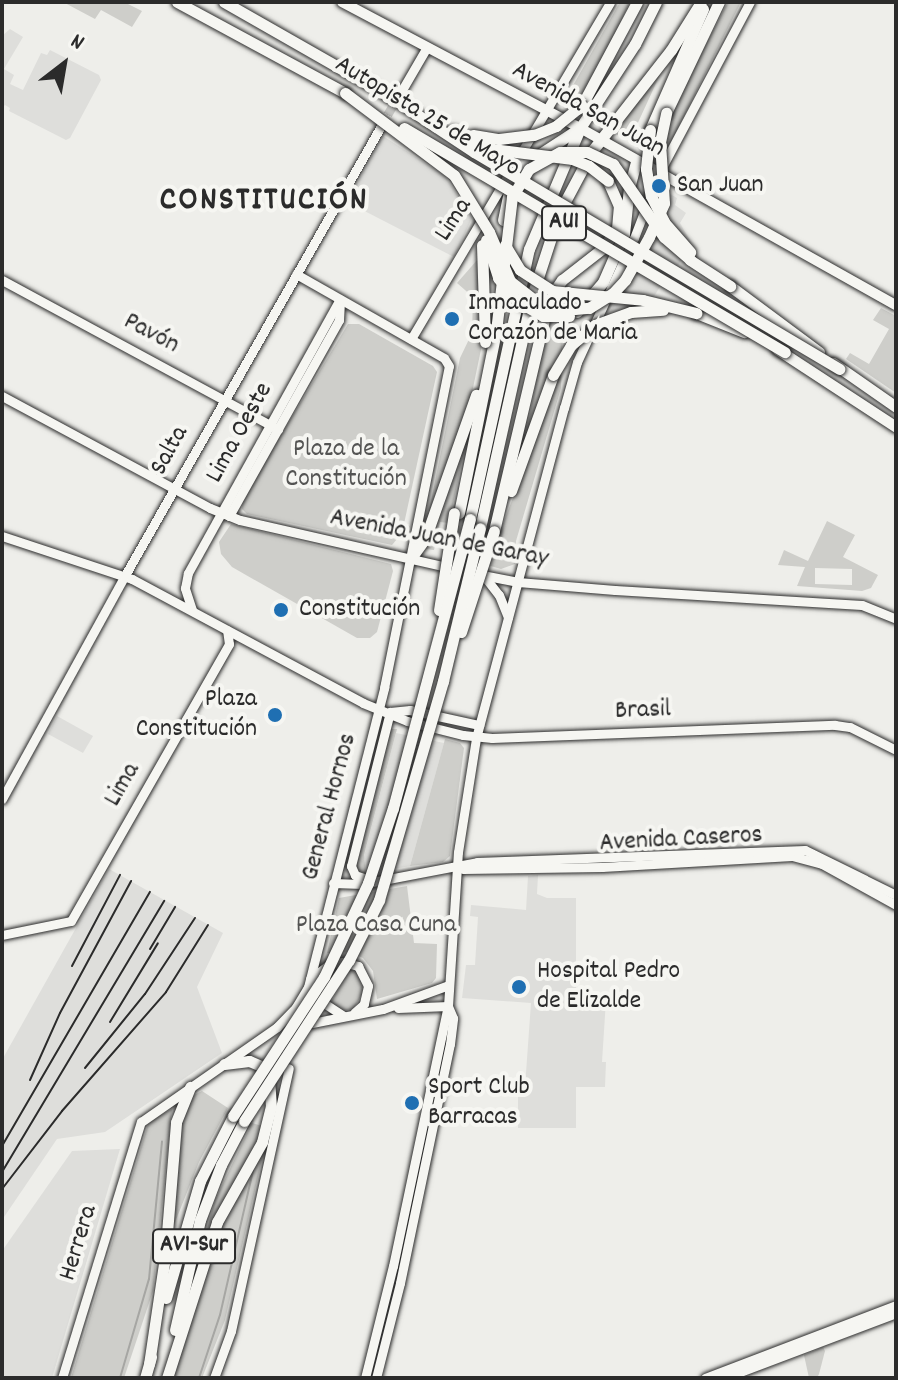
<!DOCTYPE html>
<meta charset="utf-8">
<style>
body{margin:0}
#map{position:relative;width:898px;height:1380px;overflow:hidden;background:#eeeeea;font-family:Dekko,sans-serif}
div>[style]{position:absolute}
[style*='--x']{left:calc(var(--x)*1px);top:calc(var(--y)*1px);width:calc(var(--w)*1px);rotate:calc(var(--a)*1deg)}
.built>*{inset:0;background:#dededb}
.green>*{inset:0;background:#cececa}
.stream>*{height:2px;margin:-1px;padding:0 1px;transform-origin:1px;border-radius:1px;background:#a6a6a3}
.secondary-tunnel>*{height:9px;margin-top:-4.5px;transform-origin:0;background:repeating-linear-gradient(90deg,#c7c7c4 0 9px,transparent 0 13.5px)}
.roads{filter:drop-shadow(0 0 2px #2b2b2b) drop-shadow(0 0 2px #2b2b2b)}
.secondary>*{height:9px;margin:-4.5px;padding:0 4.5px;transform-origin:4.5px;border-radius:4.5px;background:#f6f6f2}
.primary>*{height:10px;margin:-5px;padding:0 5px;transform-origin:5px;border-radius:5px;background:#f6f6f2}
.highway>*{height:11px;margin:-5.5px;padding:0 5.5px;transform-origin:5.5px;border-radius:5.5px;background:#f6f6f2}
.rail>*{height:2px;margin:-1px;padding:0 1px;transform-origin:1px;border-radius:1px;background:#2b2b2b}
.bridges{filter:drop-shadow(0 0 2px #2b2b2b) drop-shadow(0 0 2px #2b2b2b)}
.highway-bridge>*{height:11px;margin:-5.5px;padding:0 5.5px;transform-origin:5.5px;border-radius:5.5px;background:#f6f6f2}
.dots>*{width:22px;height:22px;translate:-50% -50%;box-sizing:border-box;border:4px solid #f6f6f2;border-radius:50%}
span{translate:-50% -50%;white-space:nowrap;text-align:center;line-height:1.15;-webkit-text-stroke:8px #f6f6f2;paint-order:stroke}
.shield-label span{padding:2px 6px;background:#f6f6f2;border:2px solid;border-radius:6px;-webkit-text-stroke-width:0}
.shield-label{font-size:24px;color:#2b2b2b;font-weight:700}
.street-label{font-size:26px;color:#2b2b2b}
.poi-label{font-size:26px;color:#2b2b2b}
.left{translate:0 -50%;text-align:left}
.right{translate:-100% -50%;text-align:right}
.park-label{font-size:26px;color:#545453}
.district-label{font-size:34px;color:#2b2b2b;font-weight:700;letter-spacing:2px}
.frame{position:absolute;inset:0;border:4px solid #2b2b2b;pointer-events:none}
.north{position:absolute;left:24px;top:24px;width:80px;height:80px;-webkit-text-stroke:6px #f6f6f2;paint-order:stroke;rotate:31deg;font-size:22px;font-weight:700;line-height:32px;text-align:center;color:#2b2b2b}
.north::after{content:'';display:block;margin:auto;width:28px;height:36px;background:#2b2b2b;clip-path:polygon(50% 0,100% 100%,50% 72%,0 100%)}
</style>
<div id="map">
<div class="built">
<i style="clip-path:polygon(10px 29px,23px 37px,4px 69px,14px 75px,10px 84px,23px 90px,41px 53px,47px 55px,50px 50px,99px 75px,101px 80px,70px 138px,66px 140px,9px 111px,10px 108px,5px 105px,2px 108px,2px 36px)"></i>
<i style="clip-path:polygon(383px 136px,445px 176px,472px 218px,454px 257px,347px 202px)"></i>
<i style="clip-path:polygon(670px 194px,677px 198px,675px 205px,686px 213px,680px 223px,691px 242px,666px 288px,661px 285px,647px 308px,610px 312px)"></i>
<i style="clip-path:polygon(57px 716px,93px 736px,83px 753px,48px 734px)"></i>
<i style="clip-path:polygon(396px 733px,444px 743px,410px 866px,366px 874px,364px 856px)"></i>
<i style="clip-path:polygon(109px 869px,223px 933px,197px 987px,222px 1053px,105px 1132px,57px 1139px,2px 1220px,2px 1060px)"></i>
<i style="clip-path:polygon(538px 875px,537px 894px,547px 898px,576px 898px,576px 998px,606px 1000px,602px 1062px,606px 1062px,605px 1087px,576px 1087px,576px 1128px,518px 1128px,518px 1087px,525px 1087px,531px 1003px,462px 998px,466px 965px,475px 965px,478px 917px,470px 916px,471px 905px,526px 910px,528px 876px)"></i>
<i style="clip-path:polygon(120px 1149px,52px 1378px,2px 1378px,2px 1251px,72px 1151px)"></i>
</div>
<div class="green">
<i style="clip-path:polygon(63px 2px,124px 2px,142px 11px,132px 27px,101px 10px,95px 19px)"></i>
<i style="clip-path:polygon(620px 2px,630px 2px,588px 91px,572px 110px,566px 106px,566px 98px)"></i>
<i style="clip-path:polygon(728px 2px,741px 2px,666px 152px,670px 114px)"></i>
<i style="clip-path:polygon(664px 66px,630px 140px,613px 133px)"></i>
<i style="clip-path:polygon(478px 259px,483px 340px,469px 407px,429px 511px,460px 358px,472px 333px,473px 297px,457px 283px)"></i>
<i style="clip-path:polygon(881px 308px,896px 316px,896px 393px,846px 359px,850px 353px,869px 364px,889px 329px,873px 320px)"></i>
<i style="clip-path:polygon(348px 324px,359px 324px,433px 366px,437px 372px,402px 533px,392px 545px,247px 514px,242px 509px,243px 498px)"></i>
<i style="clip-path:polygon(563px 325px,561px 388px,516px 541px,515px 564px,501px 569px,487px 565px,516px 490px,544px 338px)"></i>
<i style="clip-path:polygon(467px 437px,449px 523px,440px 522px,434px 550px,425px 549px)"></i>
<i style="clip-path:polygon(evenodd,827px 521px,855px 535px,843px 557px,878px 575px,871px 588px,862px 591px,797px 586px,805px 567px,778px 565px,784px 550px,808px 561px,827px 521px,815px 568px,852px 569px,852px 585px,815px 584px,815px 568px)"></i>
<i style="clip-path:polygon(231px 524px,391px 564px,393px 571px,377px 632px,370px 638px,357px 638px,232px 567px,221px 554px,219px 542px)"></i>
<i style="clip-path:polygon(390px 729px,397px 729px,364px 855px,366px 874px,357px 869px,356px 862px)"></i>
<i style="clip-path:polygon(445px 739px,460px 743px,464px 748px,450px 856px,443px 862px,410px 866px)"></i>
<i style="clip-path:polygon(407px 886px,414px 943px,437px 944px,436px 978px,432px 983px,377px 999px,373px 971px,363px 958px,349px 952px,327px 953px,339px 898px)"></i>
<i style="clip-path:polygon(350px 969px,360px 975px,363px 993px,353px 1009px,340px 1011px,331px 1002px)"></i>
<i style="clip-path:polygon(202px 1091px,228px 1108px,199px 1162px,172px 1230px,180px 1122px,192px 1096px)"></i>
<i style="clip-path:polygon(172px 1109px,153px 1291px,124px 1378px,71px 1378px,149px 1121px)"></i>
<i style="clip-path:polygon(252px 1123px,262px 1126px,261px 1136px,193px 1279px,215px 1200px)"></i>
<i style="clip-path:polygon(267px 1138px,225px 1320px,202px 1378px,173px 1378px,215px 1238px)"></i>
<i style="clip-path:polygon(823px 1347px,825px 1351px,819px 1374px,817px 1378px,809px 1378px,804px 1355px)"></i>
</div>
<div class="stream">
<i style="--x:120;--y:1378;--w:103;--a:-73.7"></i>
<i style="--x:149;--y:1279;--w:138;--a:-84.6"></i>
<i style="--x:199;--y:1378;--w:66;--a:-71.6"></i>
<i style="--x:220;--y:1315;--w:148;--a:-77.1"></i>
</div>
<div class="secondary-tunnel">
<i style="--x:381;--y:126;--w:42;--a:-59.7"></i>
</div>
<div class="roads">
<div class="secondary">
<i style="--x:402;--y:90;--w:50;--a:-59.8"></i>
<i style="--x:2;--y:280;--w:314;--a:28.4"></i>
<i style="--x:411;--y:339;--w:391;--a:-59.4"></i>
<i style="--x:2;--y:396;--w:236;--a:28.3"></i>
<i style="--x:210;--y:508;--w:32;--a:22"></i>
<i style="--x:240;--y:520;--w:216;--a:12.8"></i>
<i style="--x:229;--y:516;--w:225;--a:-60.7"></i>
<i style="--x:339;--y:320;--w:17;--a:-87"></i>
<i style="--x:2;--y:536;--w:137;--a:18.3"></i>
<i style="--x:132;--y:579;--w:262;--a:28.2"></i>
<i style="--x:363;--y:703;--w:48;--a:22.2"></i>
<i style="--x:407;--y:721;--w:58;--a:14"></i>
<i style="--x:463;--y:735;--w:29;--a:6"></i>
<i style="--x:492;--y:738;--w:343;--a:-2.2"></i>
<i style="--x:835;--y:725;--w:15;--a:8"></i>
<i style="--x:850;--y:727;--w:51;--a:26.6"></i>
<i style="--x:477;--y:574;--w:42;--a:11"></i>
<i style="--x:518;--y:582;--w:97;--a:4.7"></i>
<i style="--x:615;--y:590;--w:247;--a:3.5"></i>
<i style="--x:862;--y:605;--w:37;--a:22"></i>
<i style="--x:484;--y:576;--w:24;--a:52"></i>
<i style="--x:499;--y:595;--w:24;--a:68"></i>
<i style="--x:192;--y:610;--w:23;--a:-108"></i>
<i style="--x:185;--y:588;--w:15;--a:-79"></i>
<i style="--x:188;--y:573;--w:313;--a:-61"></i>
<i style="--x:390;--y:712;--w:20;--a:-6"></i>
<i style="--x:410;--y:710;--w:71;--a:12.3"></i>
<i style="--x:2;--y:799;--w:253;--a:-61.2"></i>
<i style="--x:124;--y:577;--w:519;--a:-60.32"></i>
<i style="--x:463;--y:869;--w:139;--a:-0.8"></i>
<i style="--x:602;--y:867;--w:190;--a:-3.3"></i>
<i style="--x:792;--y:856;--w:31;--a:15"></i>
<i style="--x:822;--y:864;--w:85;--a:29"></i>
<i style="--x:370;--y:880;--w:16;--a:-162"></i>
<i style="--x:355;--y:875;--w:10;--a:-114"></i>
<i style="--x:351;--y:866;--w:159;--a:-75.8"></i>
<i style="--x:333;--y:883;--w:29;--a:2"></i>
<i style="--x:362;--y:884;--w:117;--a:-10.8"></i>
<i style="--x:477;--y:862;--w:328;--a:-2.1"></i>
<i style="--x:805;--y:850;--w:102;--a:26.3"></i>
<i style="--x:2;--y:935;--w:70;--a:-11.5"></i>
<i style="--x:71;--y:921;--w:319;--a:-60.3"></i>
<i style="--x:229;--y:644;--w:14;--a:-98"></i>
<i style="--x:310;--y:979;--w:25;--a:-37"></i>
<i style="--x:330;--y:964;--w:13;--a:-9"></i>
<i style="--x:343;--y:962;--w:16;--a:15"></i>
<i style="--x:358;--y:966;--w:22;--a:63"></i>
<i style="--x:368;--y:986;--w:18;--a:103"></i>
<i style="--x:364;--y:1004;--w:13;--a:138"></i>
<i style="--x:316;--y:998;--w:33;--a:33"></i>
<i style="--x:398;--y:1008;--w:50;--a:-2.3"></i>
<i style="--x:312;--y:1023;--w:72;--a:-11.2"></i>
<i style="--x:383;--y:1009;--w:70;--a:-20"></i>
<i style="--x:62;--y:1378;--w:268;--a:-72.9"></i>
<i style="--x:141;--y:1122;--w:166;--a:-34.9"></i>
<i style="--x:277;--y:1027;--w:28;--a:-46"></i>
<i style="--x:296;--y:1007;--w:23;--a:-59"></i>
<i style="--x:308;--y:987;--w:309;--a:-75.7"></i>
<i style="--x:384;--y:688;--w:328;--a:-78.6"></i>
<i style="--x:449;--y:366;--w:9;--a:-122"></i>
<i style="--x:444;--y:358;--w:170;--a:-150.4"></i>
<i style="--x:214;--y:1378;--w:50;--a:-70.1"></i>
<i style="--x:231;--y:1331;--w:269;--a:-77.6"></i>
<i style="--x:365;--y:1378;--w:115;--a:-76"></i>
<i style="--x:393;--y:1266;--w:266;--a:-78.1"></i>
<i style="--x:448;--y:1006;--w:154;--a:-86.3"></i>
<i style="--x:458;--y:852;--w:115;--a:-81"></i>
<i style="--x:476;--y:738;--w:342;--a:-75.1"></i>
<i style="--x:564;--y:408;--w:48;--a:-74.2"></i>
<i style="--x:577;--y:362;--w:136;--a:-65.3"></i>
<i style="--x:634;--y:238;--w:70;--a:-69"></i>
<i style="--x:659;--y:173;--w:194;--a:-62"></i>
<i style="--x:376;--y:1378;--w:98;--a:-75.8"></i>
<i style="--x:400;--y:1283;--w:244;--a:-78.2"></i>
<i style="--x:450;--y:1044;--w:26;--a:-83"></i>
<i style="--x:453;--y:1018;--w:13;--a:-113"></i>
<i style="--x:705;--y:1378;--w:204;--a:-20.9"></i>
<i style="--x:724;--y:1378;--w:184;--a:-20.7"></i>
</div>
<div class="primary">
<i style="--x:342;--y:2;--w:269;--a:27.9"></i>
<i style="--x:580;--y:128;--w:362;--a:29.3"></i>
</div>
<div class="highway">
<i style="--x:177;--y:2;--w:191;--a:28.4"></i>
<i style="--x:224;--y:2;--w:190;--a:29.7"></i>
<i style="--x:582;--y:105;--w:117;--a:-61.9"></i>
<i style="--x:666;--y:113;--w:123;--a:-64.5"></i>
<i style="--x:650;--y:130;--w:132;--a:-66.3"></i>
<i style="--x:503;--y:220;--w:35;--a:-78"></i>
<i style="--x:510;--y:186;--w:25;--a:-58"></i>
<i style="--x:523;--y:165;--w:68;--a:-33"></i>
<i style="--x:730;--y:286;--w:111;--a:36.6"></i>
<i style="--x:577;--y:312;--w:40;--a:-49"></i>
<i style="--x:603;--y:282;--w:52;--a:-66.4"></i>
<i style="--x:624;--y:234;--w:46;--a:-83.8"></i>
<i style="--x:629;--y:188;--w:28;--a:-75"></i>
<i style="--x:696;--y:313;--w:52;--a:21.6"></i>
<i style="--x:777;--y:349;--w:142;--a:33.2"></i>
<i style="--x:833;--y:363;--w:77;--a:34.9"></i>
<i style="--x:511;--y:491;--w:123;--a:-70.1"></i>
<i style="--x:459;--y:513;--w:186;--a:-78.5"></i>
<i style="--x:470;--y:519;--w:276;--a:-77.7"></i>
<i style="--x:529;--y:249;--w:131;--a:-67.1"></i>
<i style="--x:580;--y:128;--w:100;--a:-56.8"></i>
<i style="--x:635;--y:44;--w:47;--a:-63.4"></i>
<i style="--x:480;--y:528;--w:238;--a:-77.4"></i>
<i style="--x:532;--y:296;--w:87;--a:-72"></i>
<i style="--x:559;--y:213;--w:70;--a:-62"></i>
<i style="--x:592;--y:151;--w:128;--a:-52"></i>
<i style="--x:671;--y:50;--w:57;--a:-58"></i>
<i style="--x:494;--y:531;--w:238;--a:-76.7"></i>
<i style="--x:549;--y:299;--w:23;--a:-56"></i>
<i style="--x:562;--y:280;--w:52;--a:-38"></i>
<i style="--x:603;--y:248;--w:24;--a:-55"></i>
<i style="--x:617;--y:228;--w:22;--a:-85"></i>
<i style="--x:619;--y:206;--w:27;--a:-114"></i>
<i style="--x:411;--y:558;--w:24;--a:-54"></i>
<i style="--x:425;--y:539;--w:153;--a:-70.5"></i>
<i style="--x:166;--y:1298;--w:122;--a:-73.8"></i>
<i style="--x:200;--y:1181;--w:73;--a:-63.1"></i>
<i style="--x:175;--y:1330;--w:113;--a:-77.2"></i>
<i style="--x:200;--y:1220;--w:59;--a:-69.1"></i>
<i style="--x:221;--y:1165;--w:50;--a:-62.4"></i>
<i style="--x:149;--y:1364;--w:108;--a:-81.5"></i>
<i style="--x:165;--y:1257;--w:135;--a:-85.3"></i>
<i style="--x:176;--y:1122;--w:38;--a:-68"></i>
<i style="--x:145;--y:1378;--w:22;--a:-74"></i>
<i style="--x:167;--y:1378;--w:164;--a:-72.2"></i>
<i style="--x:217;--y:1222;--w:92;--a:-60.6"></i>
<i style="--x:262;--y:1142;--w:36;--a:-76"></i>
<i style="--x:271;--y:1107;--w:31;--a:-94"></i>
<i style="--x:269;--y:1076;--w:13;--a:-129"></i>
<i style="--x:261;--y:1066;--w:13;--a:-157"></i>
<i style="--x:249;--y:1061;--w:25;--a:173"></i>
</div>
</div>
<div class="rail">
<i style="--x:150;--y:949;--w:49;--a:-59.2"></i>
<i style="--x:72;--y:966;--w:103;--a:-62.2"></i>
<i style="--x:110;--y:1022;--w:92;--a:-58.7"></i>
<i style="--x:85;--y:1068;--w:95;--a:-51"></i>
<i style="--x:145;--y:994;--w:91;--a:-56.7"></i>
<i style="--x:30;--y:1080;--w:73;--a:-65.9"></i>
<i style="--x:60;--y:1013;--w:150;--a:-61.7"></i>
<i style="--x:2;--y:1146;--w:294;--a:-59.8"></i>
<i style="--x:2;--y:1172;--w:316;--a:-59.1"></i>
<i style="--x:2;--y:1189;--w:98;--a:-52.4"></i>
<i style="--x:62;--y:1111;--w:158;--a:-48.8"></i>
<i style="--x:166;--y:992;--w:79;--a:-57.9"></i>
</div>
<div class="bridges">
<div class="highway-bridge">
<i style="--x:345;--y:93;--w:136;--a:37"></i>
<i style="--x:454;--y:175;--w:67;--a:58.4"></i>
<i style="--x:489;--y:232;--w:53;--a:66.8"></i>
<i style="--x:510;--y:281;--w:36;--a:38"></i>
<i style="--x:538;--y:303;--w:27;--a:15"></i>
<i style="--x:564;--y:310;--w:25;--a:-5"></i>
<i style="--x:589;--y:308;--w:28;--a:-32"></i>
<i style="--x:613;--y:293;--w:18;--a:-47"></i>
<i style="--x:625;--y:280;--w:49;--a:-60.8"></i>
<i style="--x:649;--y:237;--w:37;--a:-66"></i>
<i style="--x:664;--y:203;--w:61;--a:-93.8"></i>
<i style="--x:660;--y:142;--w:30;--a:-78"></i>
<i style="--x:389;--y:96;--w:102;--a:33.4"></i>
<i style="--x:474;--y:152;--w:425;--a:30.7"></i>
<i style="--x:404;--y:128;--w:442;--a:30.5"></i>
<i style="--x:650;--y:130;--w:39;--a:96"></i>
<i style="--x:646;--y:169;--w:27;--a:80"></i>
<i style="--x:651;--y:196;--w:29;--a:63"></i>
<i style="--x:664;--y:222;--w:40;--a:49"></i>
<i style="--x:453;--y:131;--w:43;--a:24.8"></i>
<i style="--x:492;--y:149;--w:81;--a:7.1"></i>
<i style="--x:572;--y:159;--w:18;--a:22"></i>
<i style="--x:589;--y:166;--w:24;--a:38"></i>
<i style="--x:473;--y:135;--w:26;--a:9"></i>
<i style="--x:499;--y:139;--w:35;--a:-7"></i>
<i style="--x:534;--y:135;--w:24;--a:-22"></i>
<i style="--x:556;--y:126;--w:33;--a:-39"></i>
<i style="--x:486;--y:240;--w:40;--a:72"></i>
<i style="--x:498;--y:278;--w:30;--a:50"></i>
<i style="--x:517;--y:301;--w:30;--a:30"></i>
<i style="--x:543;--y:316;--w:26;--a:0"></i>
<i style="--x:482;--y:245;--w:97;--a:88.2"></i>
<i style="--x:505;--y:245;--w:29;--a:59"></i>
<i style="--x:520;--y:270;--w:38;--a:33"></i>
<i style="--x:552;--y:291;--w:91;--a:5.6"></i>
<i style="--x:643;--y:300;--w:55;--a:13.8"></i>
<i style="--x:496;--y:331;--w:135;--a:-83.2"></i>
<i style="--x:512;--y:197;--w:33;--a:-59"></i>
<i style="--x:529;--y:169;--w:35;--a:-29"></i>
<i style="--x:560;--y:152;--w:27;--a:0"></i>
<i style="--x:587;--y:152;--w:29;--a:25"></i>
<i style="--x:613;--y:164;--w:89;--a:55.1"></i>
<i style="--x:664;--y:237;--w:35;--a:41"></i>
<i style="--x:690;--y:260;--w:48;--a:33"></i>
<i style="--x:553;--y:375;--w:35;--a:-59"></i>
<i style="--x:571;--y:345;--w:31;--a:-40"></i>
<i style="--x:595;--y:325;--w:38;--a:-20"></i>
<i style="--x:631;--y:312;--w:32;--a:-4"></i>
<i style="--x:439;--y:610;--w:98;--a:-81.2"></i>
<i style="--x:461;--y:632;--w:106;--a:-71.9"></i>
<i style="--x:233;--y:1116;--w:166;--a:-56.8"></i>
<i style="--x:324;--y:977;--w:104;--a:-64.9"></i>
<i style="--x:368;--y:883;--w:79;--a:-71.6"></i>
<i style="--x:393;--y:808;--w:299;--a:-75.1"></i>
<i style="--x:244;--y:1121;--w:192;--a:-56.9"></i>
<i style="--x:349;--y:960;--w:67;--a:-63.4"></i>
<i style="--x:379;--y:900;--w:228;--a:-73.7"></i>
<i style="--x:443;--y:681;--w:157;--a:-76.4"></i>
</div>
</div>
<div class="dots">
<i style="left:659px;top:186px;background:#1f6fb2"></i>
<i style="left:452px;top:319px;background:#1f6fb2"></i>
<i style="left:281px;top:610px;background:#1f6fb2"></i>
<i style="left:275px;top:715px;background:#1f6fb2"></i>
<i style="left:519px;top:987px;background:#1f6fb2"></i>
<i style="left:412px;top:1103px;background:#1f6fb2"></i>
</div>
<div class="shield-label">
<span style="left:564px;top:223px">AU1</span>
<span style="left:194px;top:1246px">AV1-Sur</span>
</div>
<div class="street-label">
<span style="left:588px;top:110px;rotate:29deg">Avenida San Juan</span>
<span style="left:427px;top:117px;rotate:31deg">Autopista 25 de Mayo</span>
<span style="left:454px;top:220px;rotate:-57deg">Lima</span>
<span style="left:151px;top:334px;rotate:28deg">Pavón</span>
<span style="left:240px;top:433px;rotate:-61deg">Lima Oeste</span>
<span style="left:170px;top:451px;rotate:-61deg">Salta</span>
<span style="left:439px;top:539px;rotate:11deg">Avenida Juan de Garay</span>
<span style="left:643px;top:711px;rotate:-2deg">Brasil</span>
<span style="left:123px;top:785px;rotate:-60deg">Lima</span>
<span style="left:330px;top:807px;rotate:-75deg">General Hornos</span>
<span style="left:681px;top:840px;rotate:-3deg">Avenida Caseros</span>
<span style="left:79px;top:1243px;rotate:-73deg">Herrera</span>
</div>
<div class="poi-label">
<span class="left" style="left:677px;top:186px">San Juan</span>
<span class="left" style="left:468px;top:319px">Inmaculado<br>Corazón de Maria</span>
<span class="left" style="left:299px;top:610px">Constitución</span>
<span class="right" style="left:257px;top:715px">Plaza<br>Constitución</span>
<span class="left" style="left:537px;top:987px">Hospital Pedro<br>de Elizalde</span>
<span class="left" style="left:428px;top:1103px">Sport Club<br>Barracas</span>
</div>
<div class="park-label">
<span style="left:346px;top:465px">Plaza de la<br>Constitución</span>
<span style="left:376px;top:926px">Plaza Casa Cuna</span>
</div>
<div class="district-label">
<span style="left:264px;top:202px">CONSTITUCIÓN</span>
</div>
<div class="frame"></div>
<div class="north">N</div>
</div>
